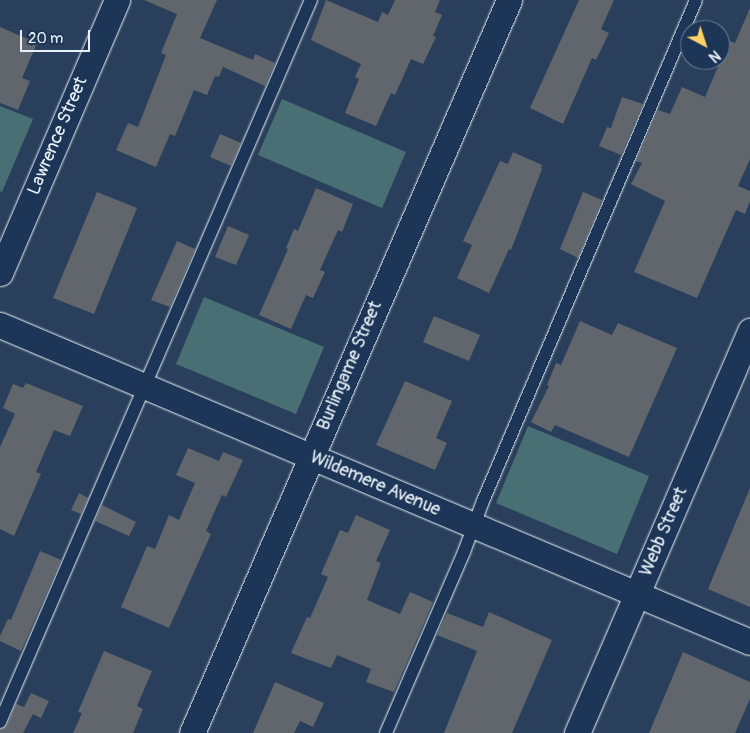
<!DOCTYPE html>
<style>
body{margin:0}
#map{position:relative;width:750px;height:733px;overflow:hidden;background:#2a3f5b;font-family:Pangolin,sans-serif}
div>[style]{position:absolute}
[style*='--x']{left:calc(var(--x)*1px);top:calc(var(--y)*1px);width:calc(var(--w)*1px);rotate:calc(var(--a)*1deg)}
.green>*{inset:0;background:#486f73}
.building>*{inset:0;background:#60666b}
.roads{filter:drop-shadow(0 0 1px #e8f1f8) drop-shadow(0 0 1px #e8f1f8)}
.lane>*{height:12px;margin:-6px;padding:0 6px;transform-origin:6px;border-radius:6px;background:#1d3557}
.street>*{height:25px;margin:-12.5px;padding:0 12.5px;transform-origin:12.5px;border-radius:12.5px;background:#1d3557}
span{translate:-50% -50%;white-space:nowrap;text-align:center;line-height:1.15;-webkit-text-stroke:5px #1d3557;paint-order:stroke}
.street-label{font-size:18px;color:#e8f1f8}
.north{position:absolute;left:680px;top:20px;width:50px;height:50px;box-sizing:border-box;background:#1d3557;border:1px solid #6e8097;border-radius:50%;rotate:140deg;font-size:14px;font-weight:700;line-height:20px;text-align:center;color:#e8f1f8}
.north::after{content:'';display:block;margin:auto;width:18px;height:22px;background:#ffd166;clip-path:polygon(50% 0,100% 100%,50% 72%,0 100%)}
.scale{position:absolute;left:20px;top:30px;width:70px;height:22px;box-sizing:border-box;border:2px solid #e8f1f8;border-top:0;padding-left:6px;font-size:15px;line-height:18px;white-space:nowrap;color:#e8f1f8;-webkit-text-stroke:4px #1d3557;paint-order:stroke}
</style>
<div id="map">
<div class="green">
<i style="clip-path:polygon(282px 99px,406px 152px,382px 208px,258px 155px)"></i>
<i style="clip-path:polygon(0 106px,33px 119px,2px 192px,0 191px)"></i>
<i style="clip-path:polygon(204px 297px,324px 347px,296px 414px,176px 364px)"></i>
<i style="clip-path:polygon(528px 426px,649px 476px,617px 554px,496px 503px)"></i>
</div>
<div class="building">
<i style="clip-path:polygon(144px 0,217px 0,200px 38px,253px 60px,255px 54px,275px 63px,265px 86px,223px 67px,219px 77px,215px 76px,207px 95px,194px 90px,175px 136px,170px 134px,156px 167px,116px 150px,128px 123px,138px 127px,166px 55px,161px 53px,177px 14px)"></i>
<i style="clip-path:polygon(326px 0,378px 22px,382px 12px,388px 15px,395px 0,440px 0,435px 12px,442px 15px,433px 36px,436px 37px,423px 64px,411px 59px,395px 95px,391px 93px,376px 126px,345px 113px,359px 79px,355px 77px,361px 64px,311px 40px)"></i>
<i style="clip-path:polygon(579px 0,614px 0,601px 29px,609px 33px,596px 60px,592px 58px,563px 124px,530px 108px)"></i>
<i style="clip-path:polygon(750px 8px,750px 159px,738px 186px,750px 191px,750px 201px,745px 214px,736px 210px,697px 298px,634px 272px,665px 201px,631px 184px,642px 163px,636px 161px,658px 110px,670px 114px,682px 87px,705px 97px,729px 41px,735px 43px)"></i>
<i style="clip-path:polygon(0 27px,37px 43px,22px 78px,30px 81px,18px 110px,0 103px)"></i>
<i style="clip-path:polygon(622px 97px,643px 104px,621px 155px,599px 146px,607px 127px,611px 128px)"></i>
<i style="clip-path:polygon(220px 134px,241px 143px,231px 166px,210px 157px)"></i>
<i style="clip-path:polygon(513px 152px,542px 165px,541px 168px,542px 169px,511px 250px,509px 249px,489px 293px,457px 278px,472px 245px,463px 241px,500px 161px,508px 164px)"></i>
<i style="clip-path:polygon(316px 188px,353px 204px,342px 232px,338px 230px,320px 270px,325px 272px,313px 298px,306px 295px,291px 329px,259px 315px,288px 249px,286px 248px,294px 229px,298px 231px)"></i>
<i style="clip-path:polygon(97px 192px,137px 208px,94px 314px,53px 298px)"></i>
<i style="clip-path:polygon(583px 192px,602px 200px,578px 258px,560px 249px)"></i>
<i style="clip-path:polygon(228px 226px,249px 235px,236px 265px,215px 257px)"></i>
<i style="clip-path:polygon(177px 241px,195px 249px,170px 307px,151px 300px)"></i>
<i style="clip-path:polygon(434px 316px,480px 335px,469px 361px,423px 342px)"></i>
<i style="clip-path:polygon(580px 321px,612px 335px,618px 323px,677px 348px,629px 457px,555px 425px,551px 432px,531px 422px,549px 386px,547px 385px,556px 363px,561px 365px)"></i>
<i style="clip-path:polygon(405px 381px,452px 401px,436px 438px,447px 443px,435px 470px,376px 445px)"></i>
<i style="clip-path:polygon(26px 383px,83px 406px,70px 436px,54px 430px,36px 472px,41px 474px,14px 536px,0 529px,0 447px,15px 414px,3px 408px,13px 384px,23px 388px)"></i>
<i style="clip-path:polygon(188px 448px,219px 461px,223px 452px,243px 460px,226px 497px,222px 495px,206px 531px,211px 534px,169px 628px,121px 607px,147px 546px,155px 549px,169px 515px,179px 520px,195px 483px,176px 475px)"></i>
<i style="clip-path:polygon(750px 488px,750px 607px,708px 589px)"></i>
<i style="clip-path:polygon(79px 493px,88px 498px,81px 514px,71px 510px)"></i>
<i style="clip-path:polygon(102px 505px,136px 522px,129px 536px,95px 521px)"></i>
<i style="clip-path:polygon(356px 515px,390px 530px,376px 561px,381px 563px,367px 600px,400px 614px,410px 592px,433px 602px,394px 692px,366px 682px,371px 669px,337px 655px,331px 668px,291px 653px,307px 617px,310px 618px,328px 577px,321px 574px,340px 530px,348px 533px)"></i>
<i style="clip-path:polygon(40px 551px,61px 560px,21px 651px,0 641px,0 636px,8px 619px,11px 620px)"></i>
<i style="clip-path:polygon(489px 612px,552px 640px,512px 733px,444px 733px,477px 651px,437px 635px,447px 613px,483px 627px)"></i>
<i style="clip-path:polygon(104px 651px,152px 671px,137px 706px,143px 709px,133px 733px,73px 733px,82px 713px,78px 712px)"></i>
<i style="clip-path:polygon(683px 652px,750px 682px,750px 699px,735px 733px,649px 733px)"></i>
<i style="clip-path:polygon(275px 682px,324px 703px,313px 727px,300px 721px,294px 733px,253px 733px)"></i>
<i style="clip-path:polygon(31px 693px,49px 701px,41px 718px,33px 714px,23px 733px,0 733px,0 730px,7px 725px,16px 704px,24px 707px)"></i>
</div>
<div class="roads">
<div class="lane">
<i style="--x:0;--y:722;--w:786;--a:-66.7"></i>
<i style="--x:386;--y:733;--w:197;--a:-66.7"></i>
<i style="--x:464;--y:552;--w:54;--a:-69.6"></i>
<i style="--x:483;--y:501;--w:544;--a:-66.97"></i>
</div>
<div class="street">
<i style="--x:0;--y:273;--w:297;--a:-66.8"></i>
<i style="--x:0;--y:325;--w:814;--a:22.91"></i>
<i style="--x:192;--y:733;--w:799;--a:-66.61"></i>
<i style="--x:577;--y:733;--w:438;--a:-66.7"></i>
</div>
</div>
<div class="street-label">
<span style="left:58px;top:136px;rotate:-67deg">Lawrence Street</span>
<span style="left:350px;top:366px;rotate:-67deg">Burlingame Street</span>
<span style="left:375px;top:484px;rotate:23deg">Wildemere Avenue</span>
<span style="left:664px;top:532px;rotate:-67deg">Webb Street</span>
</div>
<div class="north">N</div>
<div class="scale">20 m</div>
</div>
